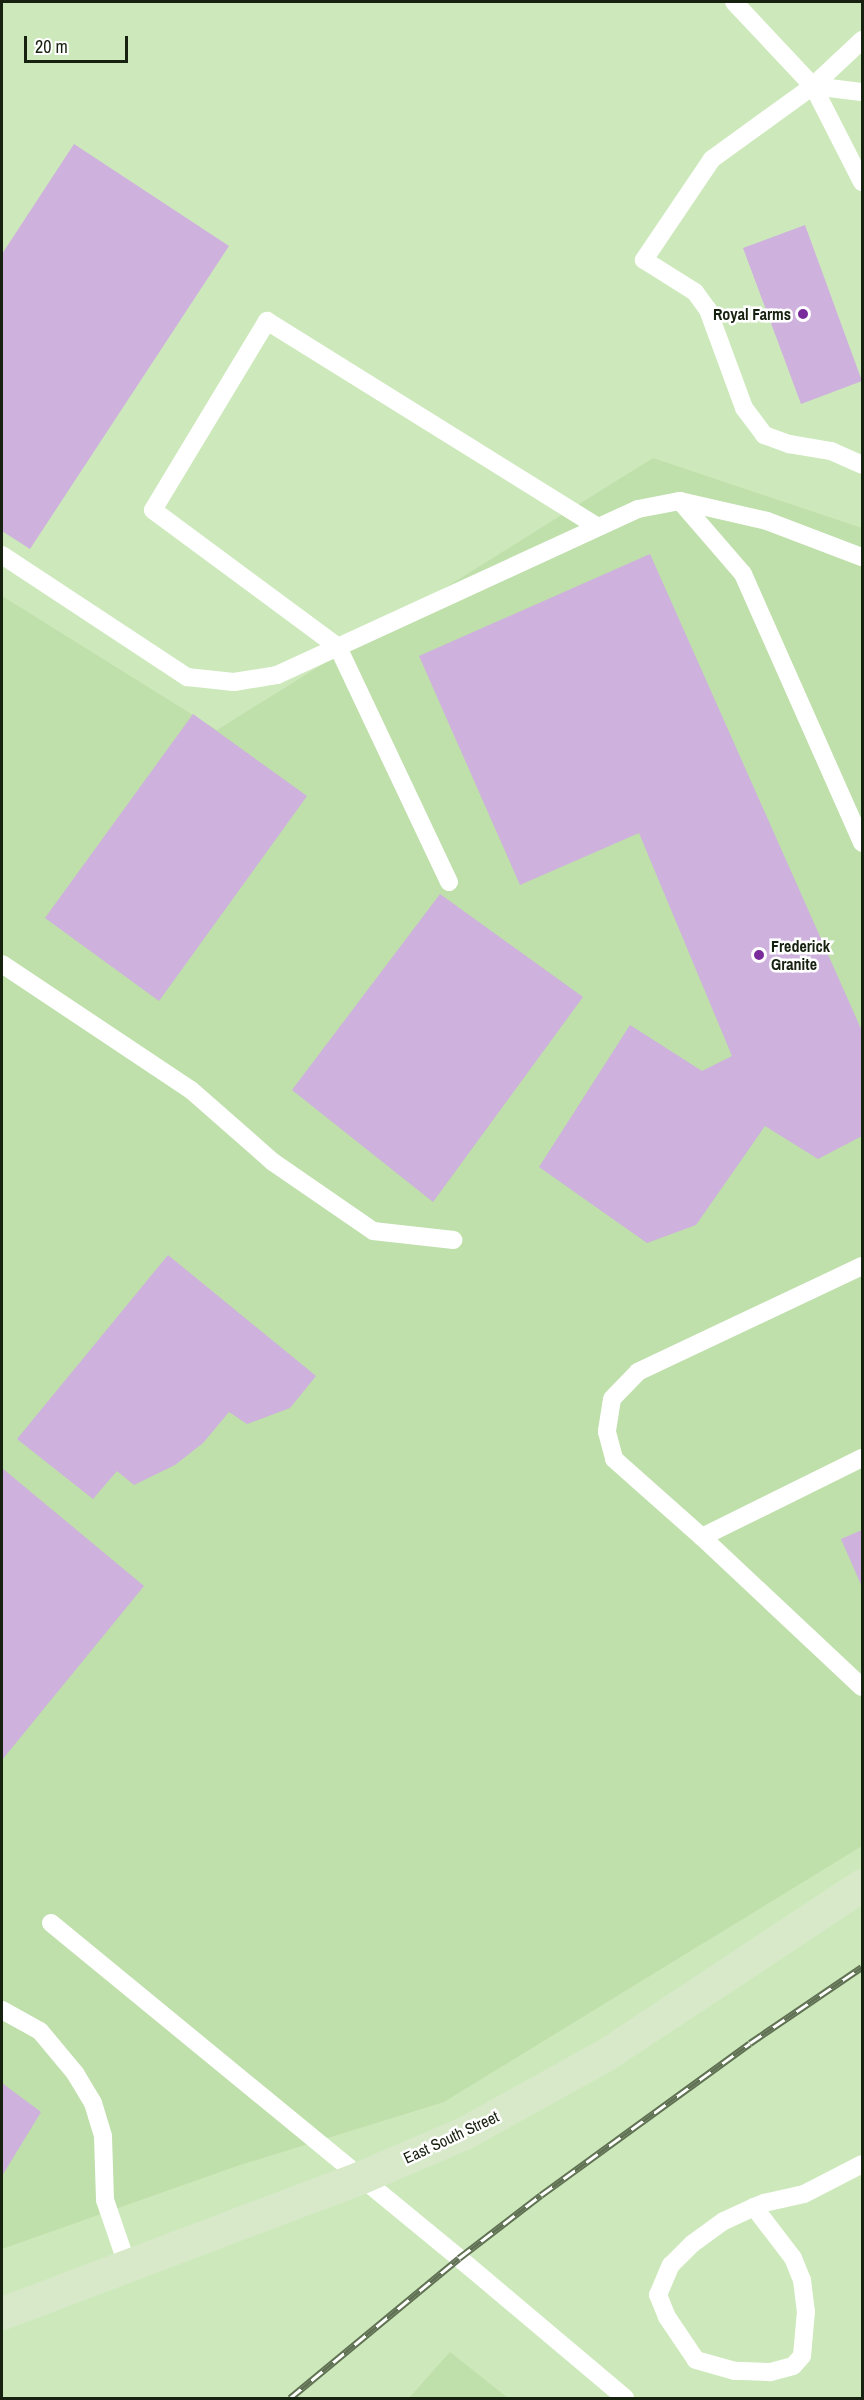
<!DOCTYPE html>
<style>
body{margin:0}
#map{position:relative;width:864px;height:2400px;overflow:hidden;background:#cde9bb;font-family:"Archivo Narrow",sans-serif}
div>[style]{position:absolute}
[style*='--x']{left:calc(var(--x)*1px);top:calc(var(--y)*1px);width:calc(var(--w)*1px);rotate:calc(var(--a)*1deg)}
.built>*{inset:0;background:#bfdfab}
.building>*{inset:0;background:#ceb1dd}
.service>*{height:18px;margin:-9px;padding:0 9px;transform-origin:9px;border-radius:9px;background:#fff}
.secondary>*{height:33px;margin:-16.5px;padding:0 16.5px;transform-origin:16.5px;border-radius:16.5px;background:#d7e9c9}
.rail>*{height:7px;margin-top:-3.5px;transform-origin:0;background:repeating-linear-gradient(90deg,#fff 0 14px,#607154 0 28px);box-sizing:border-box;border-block:2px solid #607154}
.dots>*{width:16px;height:16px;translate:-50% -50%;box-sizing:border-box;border:3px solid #fff;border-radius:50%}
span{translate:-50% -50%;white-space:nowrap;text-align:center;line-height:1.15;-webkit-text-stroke:5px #fff;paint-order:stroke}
.poi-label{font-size:16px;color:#172110;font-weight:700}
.right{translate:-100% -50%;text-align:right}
.left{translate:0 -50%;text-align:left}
.street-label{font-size:16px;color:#172110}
.frame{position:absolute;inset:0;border:3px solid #172110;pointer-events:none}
.scale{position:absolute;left:24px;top:36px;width:104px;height:27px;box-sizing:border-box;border:3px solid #172110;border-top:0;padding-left:8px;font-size:18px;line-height:21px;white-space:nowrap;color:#172110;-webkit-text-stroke:4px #fff;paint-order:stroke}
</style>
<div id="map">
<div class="built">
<i style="clip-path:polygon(653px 458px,862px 528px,862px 1846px,444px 2102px,240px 2165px,2px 2249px,2px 596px,217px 730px)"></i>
<i style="clip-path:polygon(450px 2352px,508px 2398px,409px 2398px)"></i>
</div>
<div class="building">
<i style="clip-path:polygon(74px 144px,229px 246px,30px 549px,2px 531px,2px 254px)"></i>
<i style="clip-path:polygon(805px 225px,862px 381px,801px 404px,743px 248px)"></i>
<i style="clip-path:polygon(650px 554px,862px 1031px,862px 1136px,818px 1159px,765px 1126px,696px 1225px,647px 1243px,539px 1167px,630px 1025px,702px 1071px,732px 1056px,639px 833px,520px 885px,419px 656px)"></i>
<i style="clip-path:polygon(193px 714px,307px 796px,159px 1001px,45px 918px)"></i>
<i style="clip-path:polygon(440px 894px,583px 997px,433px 1202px,292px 1090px)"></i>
<i style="clip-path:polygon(168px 1255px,316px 1376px,290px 1408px,247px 1424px,229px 1412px,203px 1443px,175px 1465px,134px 1485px,117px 1471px,93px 1499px,17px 1439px)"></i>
<i style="clip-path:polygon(2px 1468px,144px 1586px,2px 1760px)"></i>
<i style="clip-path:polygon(862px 1530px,862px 1587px,841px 1539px)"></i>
<i style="clip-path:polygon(2px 2083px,41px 2112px,2px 2176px)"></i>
</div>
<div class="service">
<i style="--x:734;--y:2;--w:115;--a:46.8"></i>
<i style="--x:813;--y:86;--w:108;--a:63"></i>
<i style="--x:862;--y:40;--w:67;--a:136.8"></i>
<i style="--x:813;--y:86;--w:125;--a:144.1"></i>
<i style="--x:712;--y:159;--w:122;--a:124"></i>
<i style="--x:644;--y:260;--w:60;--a:32.1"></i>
<i style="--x:695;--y:292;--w:22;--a:54"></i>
<i style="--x:708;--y:310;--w:104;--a:69.8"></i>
<i style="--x:744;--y:408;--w:34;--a:53"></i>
<i style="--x:764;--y:435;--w:27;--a:20"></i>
<i style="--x:789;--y:444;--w:43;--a:9.5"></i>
<i style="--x:831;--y:451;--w:34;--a:24"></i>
<i style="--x:813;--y:86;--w:49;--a:7"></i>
<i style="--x:680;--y:501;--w:96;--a:49.2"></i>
<i style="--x:743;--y:574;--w:294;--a:66.1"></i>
<i style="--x:2;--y:555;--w:222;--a:33.4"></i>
<i style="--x:187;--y:677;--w:47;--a:6.1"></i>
<i style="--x:234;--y:682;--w:44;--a:-9.2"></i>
<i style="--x:277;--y:675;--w:397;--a:-24.7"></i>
<i style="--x:638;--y:509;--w:43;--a:-10.8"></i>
<i style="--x:680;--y:501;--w:89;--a:12.9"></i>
<i style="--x:767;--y:521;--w:102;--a:20.8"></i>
<i style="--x:449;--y:882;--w:260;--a:-115.3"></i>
<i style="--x:338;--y:647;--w:230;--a:-143.5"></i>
<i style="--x:153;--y:510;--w:221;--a:-58.9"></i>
<i style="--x:267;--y:321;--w:390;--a:31.9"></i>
<i style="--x:2;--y:964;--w:227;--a:33.7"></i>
<i style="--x:191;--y:1090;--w:109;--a:41.3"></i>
<i style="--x:273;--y:1162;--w:121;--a:34.6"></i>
<i style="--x:373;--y:1231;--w:81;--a:6.4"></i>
<i style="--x:862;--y:1266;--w:248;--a:154.7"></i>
<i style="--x:638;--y:1372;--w:37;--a:134"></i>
<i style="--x:612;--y:1399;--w:33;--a:99"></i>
<i style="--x:607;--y:1432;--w:28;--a:75"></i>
<i style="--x:614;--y:1459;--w:118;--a:41.6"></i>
<i style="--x:702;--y:1537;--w:219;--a:43.2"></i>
<i style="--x:702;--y:1537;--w:178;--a:-26.3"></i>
<i style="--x:51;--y:1923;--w:528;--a:39.39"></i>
<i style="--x:459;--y:2258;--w:217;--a:40.1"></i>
<i style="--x:2;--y:2010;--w:43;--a:28.9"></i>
<i style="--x:40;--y:2031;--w:55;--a:50.2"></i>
<i style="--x:75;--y:2073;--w:35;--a:59"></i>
<i style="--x:93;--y:2103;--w:34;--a:73"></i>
<i style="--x:103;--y:2136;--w:64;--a:88.2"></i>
<i style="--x:105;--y:2200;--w:71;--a:71.1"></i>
<i style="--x:754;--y:2207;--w:64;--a:52.6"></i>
<i style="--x:793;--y:2258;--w:24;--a:68"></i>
<i style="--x:802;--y:2280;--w:31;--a:83"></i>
<i style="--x:806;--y:2311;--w:45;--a:95.1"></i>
<i style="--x:802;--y:2356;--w:13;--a:132"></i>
<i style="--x:793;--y:2366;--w:24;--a:165"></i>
<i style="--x:770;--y:2372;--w:35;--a:-178"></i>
<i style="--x:735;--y:2371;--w:41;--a:-164.2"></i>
<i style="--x:696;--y:2360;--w:52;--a:-124"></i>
<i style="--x:667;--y:2317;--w:24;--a:-112"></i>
<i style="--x:658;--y:2295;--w:33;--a:-67"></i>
<i style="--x:671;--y:2265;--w:30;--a:-45"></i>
<i style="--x:692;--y:2244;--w:39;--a:-36"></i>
<i style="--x:724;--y:2221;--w:33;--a:-25"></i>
<i style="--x:754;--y:2207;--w:11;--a:-22"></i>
<i style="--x:764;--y:2203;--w:41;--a:-12.7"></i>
<i style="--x:804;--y:2194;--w:65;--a:-27.3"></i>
</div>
<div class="secondary">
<i style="--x:2;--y:2313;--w:382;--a:-20.7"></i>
<i style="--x:359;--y:2178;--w:114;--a:-23.2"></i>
<i style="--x:464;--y:2133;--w:161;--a:-29"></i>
<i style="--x:605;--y:2055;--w:308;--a:-33.5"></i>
</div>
<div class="rail">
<i style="--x:290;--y:2398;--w:219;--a:-39.6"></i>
<i style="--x:459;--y:2258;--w:103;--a:-37.5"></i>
<i style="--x:541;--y:2195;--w:258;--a:-36"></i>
<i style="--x:750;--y:2043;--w:135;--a:-34.2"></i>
</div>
<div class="dots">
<i style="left:803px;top:314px;background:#792a9b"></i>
<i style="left:759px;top:955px;background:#792a9b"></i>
</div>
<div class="poi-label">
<span class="right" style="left:791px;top:314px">Royal Farms</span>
<span class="left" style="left:771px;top:955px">Frederick<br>Granite</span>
</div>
<div class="street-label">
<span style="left:451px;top:2137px;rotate:-25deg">East South Street</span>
</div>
<div class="frame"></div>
<div class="scale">20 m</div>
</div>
